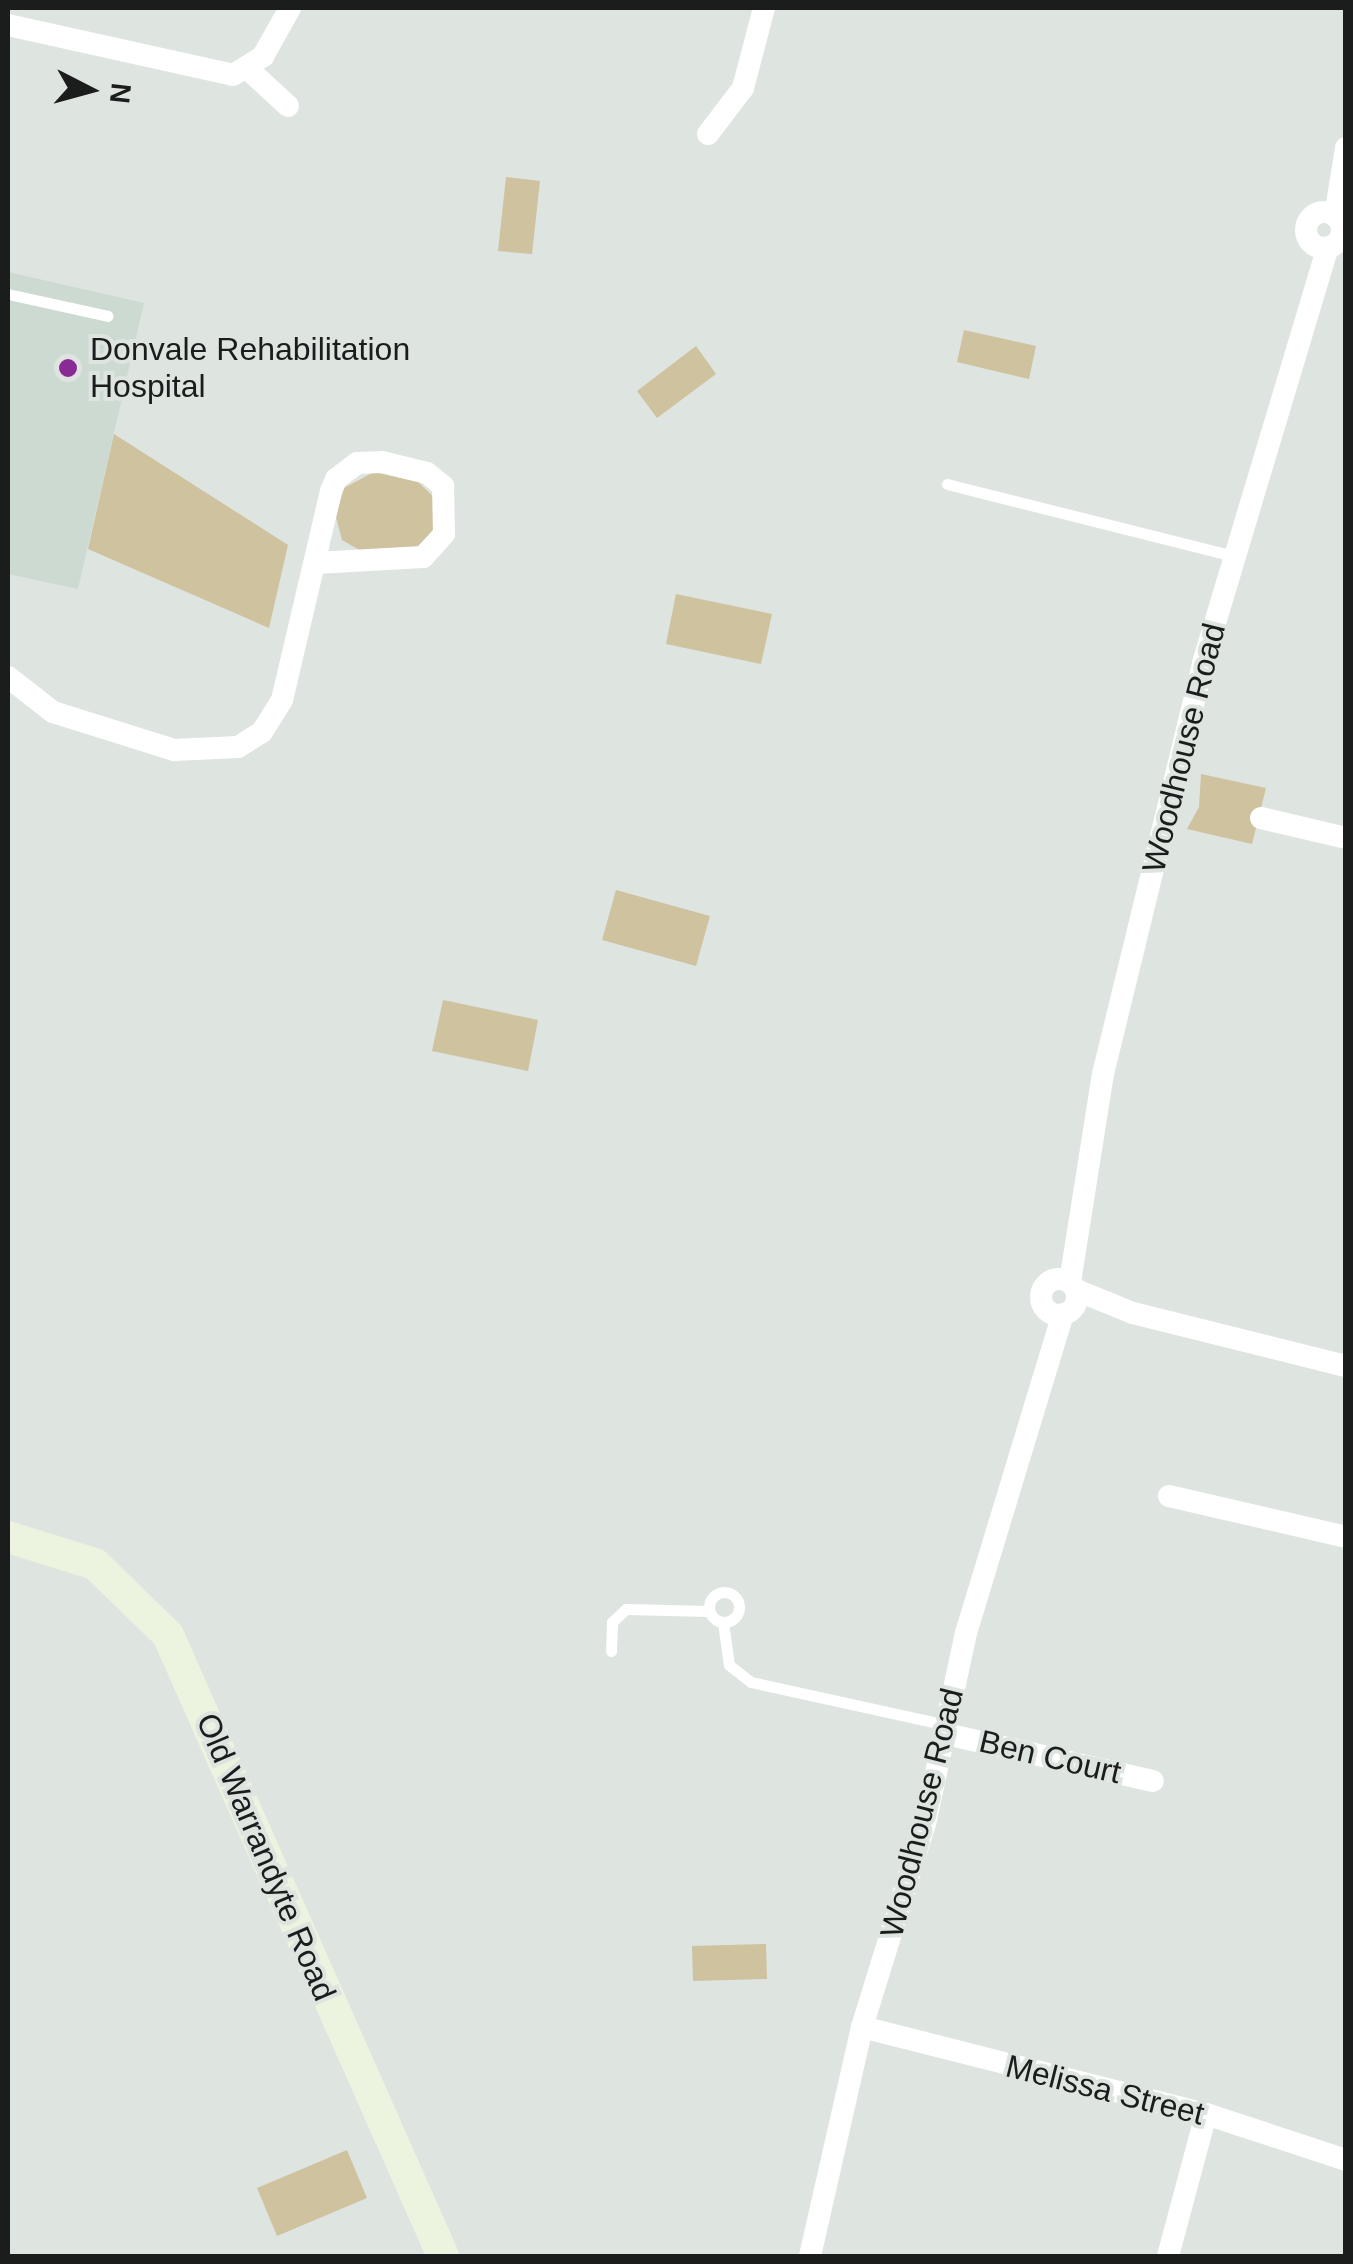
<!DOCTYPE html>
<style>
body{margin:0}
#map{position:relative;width:1353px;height:2264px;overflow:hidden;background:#dee4e0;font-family:Arial,sans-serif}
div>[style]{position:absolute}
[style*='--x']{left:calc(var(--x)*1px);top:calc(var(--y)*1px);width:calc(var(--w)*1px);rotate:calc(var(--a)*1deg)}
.built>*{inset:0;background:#cddad1}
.green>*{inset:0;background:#cec29f}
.service>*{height:11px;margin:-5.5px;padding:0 5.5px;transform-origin:5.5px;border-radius:5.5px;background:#fff}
.service>.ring{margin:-5.5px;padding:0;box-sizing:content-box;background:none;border:11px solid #fff;border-radius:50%}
.minor>*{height:22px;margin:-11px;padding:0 11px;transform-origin:11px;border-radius:11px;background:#fff}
.minor>.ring{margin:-11px;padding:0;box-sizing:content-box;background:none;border:22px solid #fff;border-radius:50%}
.secondary>*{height:32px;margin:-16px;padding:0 16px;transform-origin:16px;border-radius:16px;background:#ecf3df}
.dots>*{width:28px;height:28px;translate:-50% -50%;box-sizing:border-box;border:5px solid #dee4e0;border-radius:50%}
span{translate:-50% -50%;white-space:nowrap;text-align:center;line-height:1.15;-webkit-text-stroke:8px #dee4e0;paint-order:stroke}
.poi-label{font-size:32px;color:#1b1d1c}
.left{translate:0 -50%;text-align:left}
.street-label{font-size:32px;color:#1b1d1c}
.frame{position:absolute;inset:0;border:10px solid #1b1d1c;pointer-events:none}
.north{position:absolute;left:40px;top:40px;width:100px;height:100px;-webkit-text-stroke:8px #dee4e0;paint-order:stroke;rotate:96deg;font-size:28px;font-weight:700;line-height:40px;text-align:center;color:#1b1d1c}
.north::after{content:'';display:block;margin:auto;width:35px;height:45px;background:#1b1d1c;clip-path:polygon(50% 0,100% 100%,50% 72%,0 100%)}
</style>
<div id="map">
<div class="built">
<i style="clip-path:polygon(8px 272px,144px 303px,78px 589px,8px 574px)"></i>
</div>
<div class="green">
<i style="clip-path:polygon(506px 177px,540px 181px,532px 254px,498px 251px)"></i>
<i style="clip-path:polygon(964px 330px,1036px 346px,1029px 379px,957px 362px)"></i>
<i style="clip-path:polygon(696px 346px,716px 374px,657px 418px,637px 391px)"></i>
<i style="clip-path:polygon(114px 434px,288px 545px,269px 628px,88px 549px)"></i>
<i style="clip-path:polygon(374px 472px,418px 482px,437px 500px,434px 530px,416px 548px,361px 551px,342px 540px,336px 517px,344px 488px)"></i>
<i style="clip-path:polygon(676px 594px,772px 614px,761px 664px,666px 644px)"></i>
<i style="clip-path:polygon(1201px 774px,1266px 788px,1252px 844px,1187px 829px,1199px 807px)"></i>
<i style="clip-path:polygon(616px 890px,710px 916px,696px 966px,602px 940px)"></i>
<i style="clip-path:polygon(443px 1000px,538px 1020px,528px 1071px,432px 1051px)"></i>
<i style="clip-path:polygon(766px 1944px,767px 1979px,693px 1981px,692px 1946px)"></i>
<i style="clip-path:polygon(347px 2150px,367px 2198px,277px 2236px,257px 2188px)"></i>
</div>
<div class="service">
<i style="--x:8;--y:294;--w:102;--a:12.4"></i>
<i style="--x:947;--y:484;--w:296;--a:14.1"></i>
<i class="ring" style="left:709px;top:1592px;width:19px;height:19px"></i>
<i style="--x:723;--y:1622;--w:43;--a:82.1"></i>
<i style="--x:729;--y:1665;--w:28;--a:38"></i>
<i style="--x:751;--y:1682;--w:201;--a:12.4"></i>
<i style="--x:611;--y:1651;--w:29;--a:-88"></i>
<i style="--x:612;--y:1622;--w:19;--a:-43"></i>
<i style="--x:626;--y:1609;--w:83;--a:1.4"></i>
</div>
<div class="minor">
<i style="--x:8;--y:25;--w:230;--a:12.5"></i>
<i style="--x:233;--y:75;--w:36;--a:-32"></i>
<i style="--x:263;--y:56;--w:55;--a:-60.6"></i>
<i style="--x:249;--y:70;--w:53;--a:42.7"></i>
<i style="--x:708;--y:134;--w:58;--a:-52.7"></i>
<i style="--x:743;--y:88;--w:83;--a:-75.3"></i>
<i class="ring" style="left:1306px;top:212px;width:14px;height:14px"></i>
<i style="--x:1335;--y:216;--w:69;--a:-80.8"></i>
<i style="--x:8;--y:677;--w:57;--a:37.9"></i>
<i style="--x:53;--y:712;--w:127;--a:17.4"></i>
<i style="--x:174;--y:750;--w:64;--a:-2.7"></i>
<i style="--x:238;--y:747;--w:28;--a:-32"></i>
<i style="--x:262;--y:732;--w:38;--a:-58"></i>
<i style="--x:282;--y:700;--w:215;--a:-76.8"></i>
<i style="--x:331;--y:491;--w:13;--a:-67"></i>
<i style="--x:336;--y:479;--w:26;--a:-37"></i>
<i style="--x:357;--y:463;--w:25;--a:-2"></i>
<i style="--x:382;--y:462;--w:46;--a:13.7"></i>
<i style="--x:427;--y:473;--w:21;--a:39"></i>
<i style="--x:443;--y:486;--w:48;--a:88.8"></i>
<i style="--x:444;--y:534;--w:31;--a:132"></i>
<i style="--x:423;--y:557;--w:108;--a:176.8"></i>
<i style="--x:1261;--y:818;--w:87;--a:13.2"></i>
<i class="ring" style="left:1041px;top:1279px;width:14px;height:14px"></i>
<i style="--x:1070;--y:1282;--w:211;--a:-81"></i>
<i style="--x:1103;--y:1074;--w:423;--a:-76.3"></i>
<i style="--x:1203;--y:663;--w:434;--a:-73.3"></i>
<i style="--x:1076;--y:1290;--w:61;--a:22"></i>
<i style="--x:1133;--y:1313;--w:219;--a:14"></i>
<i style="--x:1169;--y:1496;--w:182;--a:13"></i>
<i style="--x:946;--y:1734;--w:212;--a:12.8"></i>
<i style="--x:862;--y:2027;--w:355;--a:14.2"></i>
<i style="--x:1206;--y:2114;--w:147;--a:18.2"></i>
<i style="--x:810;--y:2256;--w:235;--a:-77.2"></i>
<i style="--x:862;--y:2027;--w:213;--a:-72.8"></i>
<i style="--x:925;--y:1824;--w:195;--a:-77.9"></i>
<i style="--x:966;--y:1633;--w:333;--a:-73.1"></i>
<i style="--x:1168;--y:2256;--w:147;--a:-75"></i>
</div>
<div class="secondary">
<i style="--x:8;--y:1537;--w:91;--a:17.2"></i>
<i style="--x:95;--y:1564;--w:102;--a:44.2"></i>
<i style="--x:168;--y:1635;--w:679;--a:66.11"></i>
</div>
<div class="dots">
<i style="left:68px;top:368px;background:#882b95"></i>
</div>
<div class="poi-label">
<span class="left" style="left:90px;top:368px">Donvale Rehabilitation<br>Hospital</span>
</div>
<div class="street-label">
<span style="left:1184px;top:748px;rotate:-76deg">Woodhouse Road</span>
<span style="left:1050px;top:1757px;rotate:13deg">Ben Court</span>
<span style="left:922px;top:1813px;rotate:-76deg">Woodhouse Road</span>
<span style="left:266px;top:1857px;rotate:67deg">Old Warrandyte Road</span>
<span style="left:1105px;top:2090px;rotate:14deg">Melissa Street</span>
</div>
<div class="frame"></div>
<div class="north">N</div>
</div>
